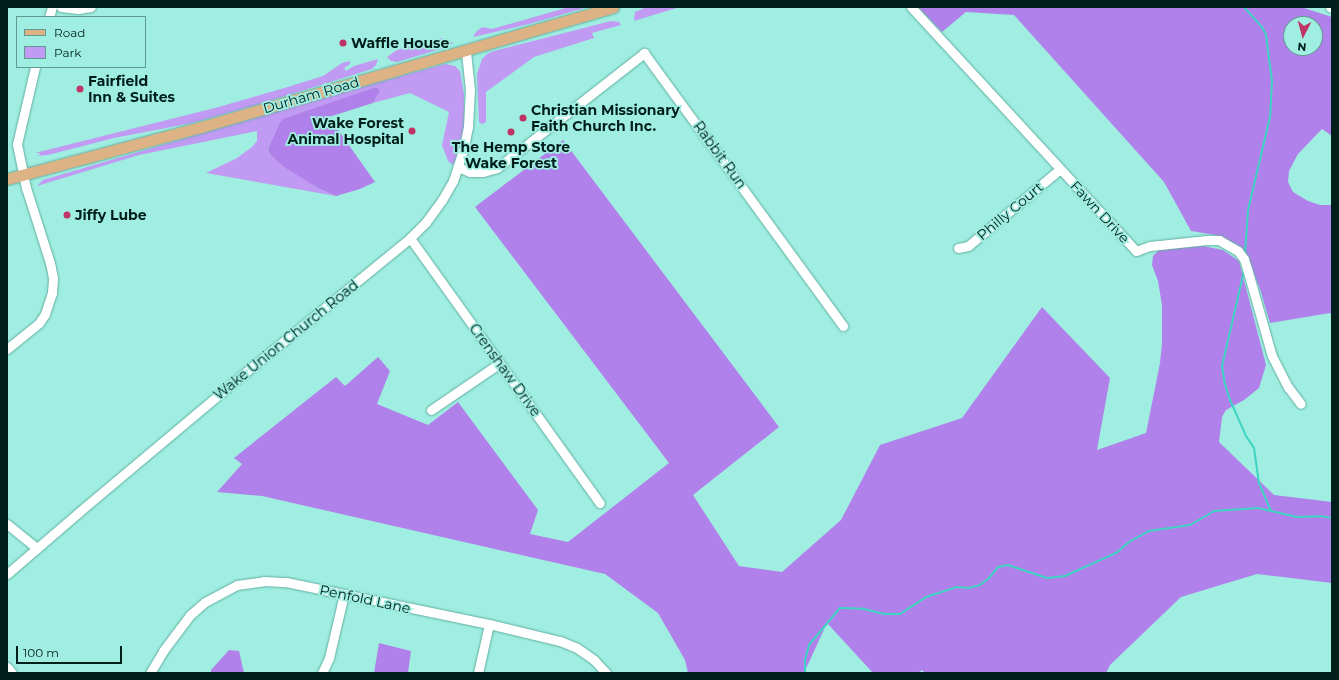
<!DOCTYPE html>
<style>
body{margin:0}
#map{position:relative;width:1339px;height:680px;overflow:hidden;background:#a0eee1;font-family:Montserrat,sans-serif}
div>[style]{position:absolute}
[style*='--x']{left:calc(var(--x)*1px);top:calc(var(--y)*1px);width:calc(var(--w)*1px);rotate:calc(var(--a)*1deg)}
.green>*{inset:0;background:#c09af3}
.forest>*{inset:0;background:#b181eb}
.stream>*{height:2px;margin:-1px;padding:0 1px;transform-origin:1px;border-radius:1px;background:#3ed4c2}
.roads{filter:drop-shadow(0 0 1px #61aea2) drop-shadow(0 0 1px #61aea2)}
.minor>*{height:9px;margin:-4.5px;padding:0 4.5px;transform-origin:4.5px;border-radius:4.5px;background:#fff}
.major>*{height:11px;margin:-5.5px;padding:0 5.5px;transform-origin:5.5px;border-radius:5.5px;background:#ddb285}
.dots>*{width:11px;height:11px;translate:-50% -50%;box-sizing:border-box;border:2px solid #a0eee1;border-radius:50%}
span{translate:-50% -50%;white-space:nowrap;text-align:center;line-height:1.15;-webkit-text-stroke:3.5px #a0eee1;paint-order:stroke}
.poi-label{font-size:14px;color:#001f1b;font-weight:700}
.left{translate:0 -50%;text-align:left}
.right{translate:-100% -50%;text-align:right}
.street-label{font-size:14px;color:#001f1b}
.frame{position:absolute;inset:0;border:8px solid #001f1b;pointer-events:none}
.legend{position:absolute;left:16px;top:16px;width:130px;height:52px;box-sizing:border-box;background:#a0eee1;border:1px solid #609b92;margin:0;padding:5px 7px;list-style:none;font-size:12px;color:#001f1b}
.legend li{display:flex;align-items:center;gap:8px;height:20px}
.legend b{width:20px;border:1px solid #609b92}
.north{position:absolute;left:1283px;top:16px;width:40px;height:40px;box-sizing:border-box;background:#a0eee1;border:1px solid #609b92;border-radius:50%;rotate:186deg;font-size:11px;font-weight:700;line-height:16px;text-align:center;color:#001f1b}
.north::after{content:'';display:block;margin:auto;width:14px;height:18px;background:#bf3366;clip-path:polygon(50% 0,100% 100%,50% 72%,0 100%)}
.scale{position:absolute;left:16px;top:646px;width:106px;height:18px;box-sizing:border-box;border:2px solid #001f1b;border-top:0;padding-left:5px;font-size:12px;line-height:14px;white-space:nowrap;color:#001f1b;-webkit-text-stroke:3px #a0eee1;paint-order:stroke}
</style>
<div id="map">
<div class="green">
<i style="clip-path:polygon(569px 7px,588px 7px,529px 24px,473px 37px,476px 32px,482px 27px,492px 29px)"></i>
<i style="clip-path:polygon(647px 7px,680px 7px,634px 21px,635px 12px)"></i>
<i style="clip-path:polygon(611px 21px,619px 22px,621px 25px,592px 33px,594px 38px,534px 57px,486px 92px,486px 122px,482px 124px,479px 122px,477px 74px,482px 59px,487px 54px,494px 51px)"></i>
<i style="clip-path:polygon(441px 38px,453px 43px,447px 47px,397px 62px,391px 61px,387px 57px,397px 50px)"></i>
<i style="clip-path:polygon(378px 59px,376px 65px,372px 69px,253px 106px,192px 123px,114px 138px,48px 155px,35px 156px,40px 155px,39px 153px,35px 153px,215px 108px,291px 86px,323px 76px,342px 63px,350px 61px,350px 64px,344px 68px,346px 71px,354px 66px)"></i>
<i style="clip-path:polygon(445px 64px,455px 66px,460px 71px,464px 94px,464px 128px,461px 144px,453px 165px,448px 161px,442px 145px,449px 112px,410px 93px,373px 103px,378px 95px,373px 88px,279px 124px,268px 149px,270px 154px,318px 188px,336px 196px,206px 173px,237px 158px,252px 147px,257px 141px,257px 131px,139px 155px,37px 186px,43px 180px,336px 94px)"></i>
</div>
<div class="forest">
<i style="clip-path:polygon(evenodd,918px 7px,1301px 7px,1332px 17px,1332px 136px,1322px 129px,1298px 154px,1289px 171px,1288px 182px,1293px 192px,1308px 201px,1320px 205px,1332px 205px,1332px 315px,1330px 313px,1270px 323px,1261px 292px,1247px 255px,1236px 244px,1215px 235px,1191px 231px,1164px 182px,1014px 15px,966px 12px,942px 32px,918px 7px,1291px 24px,1315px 24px,1315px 48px,1291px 48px,1291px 24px)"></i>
<i style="clip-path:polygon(373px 88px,377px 88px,380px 91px,373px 103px,329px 117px,375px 182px,360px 189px,336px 196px,318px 188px,284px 167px,270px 154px,268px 149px,279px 124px,283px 119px)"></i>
<i style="clip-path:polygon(563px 140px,779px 427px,693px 495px,739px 566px,782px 572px,841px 520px,880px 445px,962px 418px,1042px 307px,1110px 378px,1097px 450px,1146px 433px,1160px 363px,1162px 343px,1162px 305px,1158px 281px,1152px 265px,1153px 256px,1159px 250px,1203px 246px,1223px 250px,1239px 261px,1266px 365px,1259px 388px,1244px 400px,1226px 410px,1222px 417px,1219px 442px,1274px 495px,1332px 502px,1332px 583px,1257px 574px,1181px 597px,1110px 665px,1106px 673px,925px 673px,922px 670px,918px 673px,873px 673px,827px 623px,804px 673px,688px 673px,685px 660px,658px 613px,605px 574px,262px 496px,217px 492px,242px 464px,234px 458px,336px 377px,345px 386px,378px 357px,390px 371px,377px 404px,428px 425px,458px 402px,538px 510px,530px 534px,568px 542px,669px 463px,475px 207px)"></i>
<i style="clip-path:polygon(379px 643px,411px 651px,408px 673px,374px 673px)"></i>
<i style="clip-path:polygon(229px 650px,239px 651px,244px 673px,211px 673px,211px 670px)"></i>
</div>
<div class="stream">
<i style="--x:1244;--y:7;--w:27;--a:48"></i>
<i style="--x:1262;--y:27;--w:9;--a:63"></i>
<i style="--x:1266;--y:35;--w:46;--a:82.6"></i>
<i style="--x:1272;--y:81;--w:36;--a:93"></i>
<i style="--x:1270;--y:117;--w:96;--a:103.3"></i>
<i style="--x:1248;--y:210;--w:44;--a:93.9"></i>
<i style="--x:1244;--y:271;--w:98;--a:103"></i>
<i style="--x:1222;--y:366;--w:18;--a:81"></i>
<i style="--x:1225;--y:384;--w:17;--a:73"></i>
<i style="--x:1230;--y:400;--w:39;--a:66"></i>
<i style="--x:1246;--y:436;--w:14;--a:56"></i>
<i style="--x:1254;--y:448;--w:35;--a:82"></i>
<i style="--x:1259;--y:483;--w:30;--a:67"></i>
<i style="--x:805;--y:673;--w:13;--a:-90"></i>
<i style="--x:805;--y:660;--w:16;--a:-75"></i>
<i style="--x:809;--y:645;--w:48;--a:-50"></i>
<i style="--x:840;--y:608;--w:24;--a:2"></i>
<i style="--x:864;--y:609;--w:21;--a:14"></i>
<i style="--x:884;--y:614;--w:16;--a:0"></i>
<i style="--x:900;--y:614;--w:31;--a:-33"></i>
<i style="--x:926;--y:597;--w:32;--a:-18"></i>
<i style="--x:956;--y:587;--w:13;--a:4"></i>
<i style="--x:969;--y:588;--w:11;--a:-15"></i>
<i style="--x:980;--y:585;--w:11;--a:-38"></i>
<i style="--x:989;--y:578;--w:14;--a:-51"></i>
<i style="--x:998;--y:567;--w:10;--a:-11"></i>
<i style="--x:1008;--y:565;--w:41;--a:18.4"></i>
<i style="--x:1047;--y:578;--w:18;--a:-6"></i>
<i style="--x:1065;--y:576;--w:56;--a:-24.3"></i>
<i style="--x:1116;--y:553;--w:17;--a:-40"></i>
<i style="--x:1129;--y:542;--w:23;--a:-29"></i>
<i style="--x:1149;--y:531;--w:41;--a:-8.3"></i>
<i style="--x:1190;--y:525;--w:28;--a:-30"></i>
<i style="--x:1214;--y:511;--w:44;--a:-3.9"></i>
<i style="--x:1258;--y:508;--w:39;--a:13"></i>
<i style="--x:1296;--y:517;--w:24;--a:-2"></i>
<i style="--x:1320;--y:516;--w:12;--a:9"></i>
</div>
<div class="roads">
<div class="minor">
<i style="--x:61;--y:7;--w:17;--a:7"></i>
<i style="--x:78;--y:9;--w:13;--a:-9"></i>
<i style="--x:911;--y:7;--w:332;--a:47.3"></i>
<i style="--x:1136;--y:251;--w:15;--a:-20"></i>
<i style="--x:1150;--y:246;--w:57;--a:-6"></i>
<i style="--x:1207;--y:240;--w:12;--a:0"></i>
<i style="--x:1219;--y:240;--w:22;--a:30"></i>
<i style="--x:1238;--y:251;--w:10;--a:53"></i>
<i style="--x:1244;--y:259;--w:14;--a:73"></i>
<i style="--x:1248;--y:272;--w:87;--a:74.1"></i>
<i style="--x:1272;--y:356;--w:35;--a:63"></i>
<i style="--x:1288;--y:387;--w:21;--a:53"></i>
<i style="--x:1330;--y:7;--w:2;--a:27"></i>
<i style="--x:49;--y:17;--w:10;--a:-73"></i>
<i style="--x:458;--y:167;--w:13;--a:23"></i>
<i style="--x:470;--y:172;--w:13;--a:0"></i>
<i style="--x:483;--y:172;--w:15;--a:-16"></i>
<i style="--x:497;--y:168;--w:187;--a:-38"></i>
<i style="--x:644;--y:53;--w:338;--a:53.9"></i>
<i style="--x:410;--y:238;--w:326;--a:54.4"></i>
<i style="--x:958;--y:248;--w:10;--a:-11"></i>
<i style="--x:968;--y:246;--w:120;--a:-39.9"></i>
<i style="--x:7;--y:349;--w:41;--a:-39.1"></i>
<i style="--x:39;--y:323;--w:11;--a:-56"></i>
<i style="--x:45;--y:314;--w:22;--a:-72"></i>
<i style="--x:52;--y:293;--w:15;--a:-86"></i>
<i style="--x:53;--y:278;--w:15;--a:-101"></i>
<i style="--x:50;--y:263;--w:79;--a:-107.7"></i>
<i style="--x:26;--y:188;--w:45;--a:-101.6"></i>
<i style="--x:17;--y:144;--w:79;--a:-76.8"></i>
<i style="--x:431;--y:410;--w:83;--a:-34.3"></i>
<i style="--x:7;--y:524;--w:38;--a:39"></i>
<i style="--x:7;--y:574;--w:95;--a:-40.7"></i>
<i style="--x:79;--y:512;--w:212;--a:-40"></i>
<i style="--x:241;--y:376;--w:218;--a:-39.2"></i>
<i style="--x:410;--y:238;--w:23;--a:-45"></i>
<i style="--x:426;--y:222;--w:27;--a:-54"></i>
<i style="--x:442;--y:200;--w:22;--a:-60"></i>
<i style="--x:453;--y:181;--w:36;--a:-72"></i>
<i style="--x:464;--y:147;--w:20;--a:-79"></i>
<i style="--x:468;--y:127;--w:37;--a:-87"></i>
<i style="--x:470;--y:90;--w:39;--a:-96"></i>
<i style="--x:7;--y:667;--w:8;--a:50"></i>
<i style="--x:150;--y:673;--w:26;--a:-59"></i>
<i style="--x:163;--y:651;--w:45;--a:-53.1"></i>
<i style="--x:190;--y:615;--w:20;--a:-41"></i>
<i style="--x:205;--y:602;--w:36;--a:-28"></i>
<i style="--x:237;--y:585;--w:27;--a:-8"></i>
<i style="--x:264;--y:581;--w:22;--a:3"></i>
<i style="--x:286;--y:582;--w:207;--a:11.7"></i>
<i style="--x:489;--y:624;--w:73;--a:13.5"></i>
<i style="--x:560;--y:641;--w:18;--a:22"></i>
<i style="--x:577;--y:648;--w:21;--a:35"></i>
<i style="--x:594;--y:660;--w:18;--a:47"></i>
<i style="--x:322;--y:673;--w:17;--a:-65"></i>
<i style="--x:329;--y:658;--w:66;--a:-76.8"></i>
<i style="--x:478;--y:673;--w:50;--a:-77.3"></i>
</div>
<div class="major">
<i style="--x:7;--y:179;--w:201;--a:-15"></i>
<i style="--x:201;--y:127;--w:429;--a:-16.2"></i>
</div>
</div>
<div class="dots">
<i style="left:343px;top:43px;background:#bf3366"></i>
<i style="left:80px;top:89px;background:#bf3366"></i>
<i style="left:523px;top:118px;background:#bf3366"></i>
<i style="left:412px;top:131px;background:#bf3366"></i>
<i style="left:511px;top:132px;background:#bf3366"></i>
<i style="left:67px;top:215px;background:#bf3366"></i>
</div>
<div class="poi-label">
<span class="left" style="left:351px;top:43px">Waffle House</span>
<span class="left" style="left:88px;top:89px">Fairfield<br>Inn &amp; Suites</span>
<span class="left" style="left:531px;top:118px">Christian Missionary<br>Faith Church Inc.</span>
<span class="right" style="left:404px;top:131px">Wake Forest<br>Animal Hospital</span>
<span style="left:511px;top:155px">The Hemp Store<br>Wake Forest</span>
<span class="left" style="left:75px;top:215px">Jiffy Lube</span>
</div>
<div class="street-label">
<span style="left:311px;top:95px;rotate:-16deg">Durham Road</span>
<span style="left:720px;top:155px;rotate:54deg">Rabbit Run</span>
<span style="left:1010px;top:211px;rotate:-40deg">Philly Court</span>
<span style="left:1100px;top:212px;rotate:47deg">Fawn Drive</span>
<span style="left:286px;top:340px;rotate:-39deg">Wake Union Church Road</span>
<span style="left:505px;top:370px;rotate:54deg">Crenshaw Drive</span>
<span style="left:365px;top:599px;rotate:12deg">Penfold Lane</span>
</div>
<div class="frame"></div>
<ul class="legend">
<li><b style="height:5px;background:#ddb285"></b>Road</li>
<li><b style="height:11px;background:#c09af3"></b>Park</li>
</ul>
<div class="north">N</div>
<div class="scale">100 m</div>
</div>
